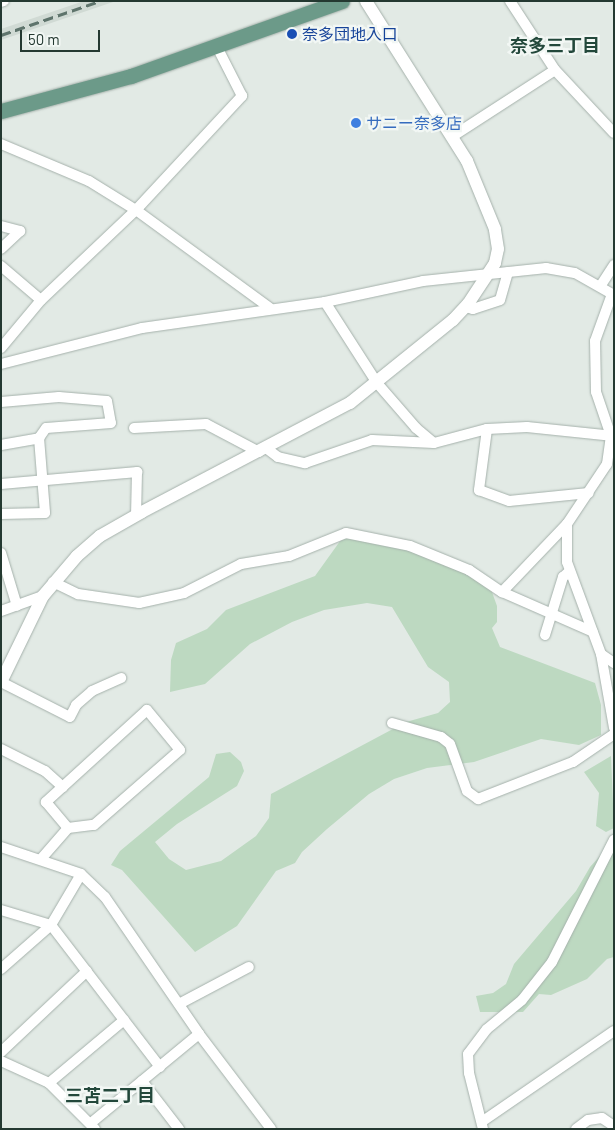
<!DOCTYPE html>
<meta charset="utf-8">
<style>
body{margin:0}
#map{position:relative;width:615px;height:1130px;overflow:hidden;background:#e2eae5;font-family:Barlow,"Noto Sans JP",sans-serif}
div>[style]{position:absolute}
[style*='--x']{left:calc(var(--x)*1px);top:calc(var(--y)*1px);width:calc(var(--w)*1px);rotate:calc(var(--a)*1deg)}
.built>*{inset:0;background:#d0dad4}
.green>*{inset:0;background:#bdd9c1}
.roads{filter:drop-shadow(0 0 1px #a5b1ab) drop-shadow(0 0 1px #a5b1ab)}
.minor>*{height:10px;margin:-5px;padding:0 5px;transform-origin:5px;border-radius:5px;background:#fff}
.tertiary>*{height:12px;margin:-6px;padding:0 6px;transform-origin:6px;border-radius:6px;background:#fff}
.primary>*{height:15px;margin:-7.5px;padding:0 7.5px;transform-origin:7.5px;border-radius:7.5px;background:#6c9a89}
.rail>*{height:3px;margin-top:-1.5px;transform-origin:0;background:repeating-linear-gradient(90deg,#5e746c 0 10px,transparent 0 15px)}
.dots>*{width:14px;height:14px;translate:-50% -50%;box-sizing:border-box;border:2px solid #f2f7f4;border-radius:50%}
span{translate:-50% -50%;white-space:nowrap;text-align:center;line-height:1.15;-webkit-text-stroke:4.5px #f2f7f4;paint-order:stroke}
.transit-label{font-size:16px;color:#164399}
.left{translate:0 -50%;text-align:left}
.shop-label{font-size:16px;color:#366cbe}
.neighbourhood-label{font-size:18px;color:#23483b;font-weight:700}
.frame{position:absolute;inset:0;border:2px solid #243931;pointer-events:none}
.scale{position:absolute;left:20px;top:30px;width:80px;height:22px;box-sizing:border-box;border:2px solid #243931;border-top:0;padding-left:6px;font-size:15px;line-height:18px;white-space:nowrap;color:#243931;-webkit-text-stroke:4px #f2f7f4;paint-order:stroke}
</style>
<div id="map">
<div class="built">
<i style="clip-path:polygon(84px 1px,116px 1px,1px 40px,1px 29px)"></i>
</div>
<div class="green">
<i style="clip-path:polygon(343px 537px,396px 546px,488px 581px,497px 606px,497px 622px,492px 628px,500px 647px,595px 683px,601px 705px,601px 735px,579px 745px,541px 739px,474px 762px,427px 768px,394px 779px,369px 794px,327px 829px,302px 852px,295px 863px,276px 871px,237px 926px,195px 952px,122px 870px,111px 865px,120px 851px,209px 777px,216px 754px,230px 752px,241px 762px,244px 771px,237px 786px,177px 824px,155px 842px,169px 859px,186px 870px,221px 861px,256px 836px,269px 818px,271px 794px,406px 722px,438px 713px,450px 702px,449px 682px,428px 667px,392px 607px,367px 603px,324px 610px,292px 622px,250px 644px,205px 684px,170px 692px,171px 660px,176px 643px,207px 629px,226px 610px,315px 576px)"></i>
<i style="clip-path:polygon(611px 756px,614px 828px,606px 832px,596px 826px,599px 793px,584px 772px)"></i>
<i style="clip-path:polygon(614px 846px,614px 957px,607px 959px,587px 979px,551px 995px,539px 994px,523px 1012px,480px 1012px,476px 996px,493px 993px,506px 984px,514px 964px,576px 891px,590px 867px,608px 847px)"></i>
</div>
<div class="roads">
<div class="minor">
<i style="--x:510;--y:1;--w:82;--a:56.9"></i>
<i style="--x:555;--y:70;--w:86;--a:46.9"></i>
<i style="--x:1;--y:2;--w:3;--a:-18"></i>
<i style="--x:453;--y:136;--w:121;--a:-32.9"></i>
<i style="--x:1;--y:144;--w:95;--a:22.8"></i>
<i style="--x:89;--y:181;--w:55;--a:31.7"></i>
<i style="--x:136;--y:210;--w:166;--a:36.2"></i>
<i style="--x:1;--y:226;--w:20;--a:15"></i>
<i style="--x:20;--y:231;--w:26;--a:137"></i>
<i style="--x:1;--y:266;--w:52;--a:40.4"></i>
<i style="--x:41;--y:300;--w:131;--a:-43.5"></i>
<i style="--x:136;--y:210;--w:156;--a:-47.1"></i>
<i style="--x:242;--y:96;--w:55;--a:-117"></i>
<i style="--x:601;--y:285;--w:24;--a:-57"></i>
<i style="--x:325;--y:302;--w:96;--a:57.3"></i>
<i style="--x:377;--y:383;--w:60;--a:49.1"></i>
<i style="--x:416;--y:428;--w:23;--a:40"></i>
<i style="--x:434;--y:443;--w:55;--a:-14.8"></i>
<i style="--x:487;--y:429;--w:40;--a:-2.9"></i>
<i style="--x:527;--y:427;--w:87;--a:5.9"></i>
<i style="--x:465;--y:307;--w:8;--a:14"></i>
<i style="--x:473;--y:309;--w:28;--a:-18"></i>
<i style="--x:500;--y:300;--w:29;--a:-74"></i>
<i style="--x:1;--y:348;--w:62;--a:-50.2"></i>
<i style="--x:1;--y:364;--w:146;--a:-14.3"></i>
<i style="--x:142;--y:328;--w:185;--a:-8.1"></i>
<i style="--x:325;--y:302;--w:100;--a:-12.1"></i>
<i style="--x:423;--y:281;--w:124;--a:-6"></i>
<i style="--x:546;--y:268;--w:29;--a:10"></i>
<i style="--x:575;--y:273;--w:45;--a:29.4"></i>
<i style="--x:1;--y:402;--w:58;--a:-4.9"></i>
<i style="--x:59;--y:397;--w:48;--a:4.8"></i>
<i style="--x:107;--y:401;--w:22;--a:80"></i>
<i style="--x:111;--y:423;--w:65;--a:175.6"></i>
<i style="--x:46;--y:428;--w:12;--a:125"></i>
<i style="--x:134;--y:428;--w:72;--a:-3.2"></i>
<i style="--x:206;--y:424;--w:60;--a:27.8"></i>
<i style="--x:487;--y:429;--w:62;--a:97.5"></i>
<i style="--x:479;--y:490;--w:32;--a:20"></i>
<i style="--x:509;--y:501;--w:80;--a:-5.7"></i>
<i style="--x:1;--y:445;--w:39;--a:-10"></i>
<i style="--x:39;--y:438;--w:75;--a:85.4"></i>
<i style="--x:45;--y:513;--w:44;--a:178.7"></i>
<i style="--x:266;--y:448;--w:15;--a:37"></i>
<i style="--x:278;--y:457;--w:28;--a:13"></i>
<i style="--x:305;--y:463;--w:71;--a:-18.9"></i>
<i style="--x:372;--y:440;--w:62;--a:2.8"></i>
<i style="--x:1;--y:484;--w:137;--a:-5"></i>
<i style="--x:137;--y:472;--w:44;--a:91.3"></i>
<i style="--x:567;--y:524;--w:38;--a:90"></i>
<i style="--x:567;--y:562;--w:98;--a:69.7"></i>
<i style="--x:601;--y:654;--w:75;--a:80"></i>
<i style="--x:1;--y:553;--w:55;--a:73.2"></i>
<i style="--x:53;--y:582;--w:28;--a:26"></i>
<i style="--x:78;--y:594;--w:62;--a:8.4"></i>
<i style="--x:139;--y:603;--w:46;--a:-12.5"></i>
<i style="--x:184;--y:593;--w:64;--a:-27"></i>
<i style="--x:241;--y:564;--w:49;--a:-9.5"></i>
<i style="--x:289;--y:556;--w:61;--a:-22"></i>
<i style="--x:346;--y:533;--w:65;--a:11.5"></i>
<i style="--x:410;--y:546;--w:64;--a:22.1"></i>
<i style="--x:469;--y:570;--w:40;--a:34"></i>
<i style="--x:502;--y:592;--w:94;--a:-46.3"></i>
<i style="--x:567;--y:524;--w:72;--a:-56.3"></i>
<i style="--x:607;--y:464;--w:28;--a:-82"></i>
<i style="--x:611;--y:436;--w:46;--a:-108.8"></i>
<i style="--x:596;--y:392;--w:51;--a:-91.1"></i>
<i style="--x:595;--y:341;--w:50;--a:-70.1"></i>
<i style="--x:502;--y:592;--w:99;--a:23.7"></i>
<i style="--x:1;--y:611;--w:45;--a:-19.7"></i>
<i style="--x:545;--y:635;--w:61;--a:-72.8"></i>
<i style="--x:563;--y:577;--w:9;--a:-41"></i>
<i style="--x:601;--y:654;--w:16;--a:35"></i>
<i style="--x:1;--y:682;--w:77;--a:26.9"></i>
<i style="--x:70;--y:717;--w:13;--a:-63"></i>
<i style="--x:76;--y:705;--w:21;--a:-41"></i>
<i style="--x:92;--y:691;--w:32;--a:-24"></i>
<i style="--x:392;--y:723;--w:51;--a:15.9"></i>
<i style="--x:441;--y:737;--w:11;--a:38"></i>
<i style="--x:450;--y:744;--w:50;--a:70.1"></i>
<i style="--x:467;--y:791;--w:14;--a:36"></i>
<i style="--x:478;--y:799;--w:102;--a:-21.3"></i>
<i style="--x:573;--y:762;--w:50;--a:-34.3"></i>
<i style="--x:1;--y:749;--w:49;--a:26.6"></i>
<i style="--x:45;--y:771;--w:24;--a:42"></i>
<i style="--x:1;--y:847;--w:84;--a:18.6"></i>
<i style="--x:81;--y:874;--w:33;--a:44"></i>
<i style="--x:105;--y:897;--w:166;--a:55.5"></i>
<i style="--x:199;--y:1034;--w:119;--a:52.8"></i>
<i style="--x:41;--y:859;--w:41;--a:-48.9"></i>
<i style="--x:68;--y:828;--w:26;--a:-7"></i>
<i style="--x:94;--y:825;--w:114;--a:-41.1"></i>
<i style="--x:180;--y:750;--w:52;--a:-129.5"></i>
<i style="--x:147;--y:710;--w:137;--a:137.7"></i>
<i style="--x:46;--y:802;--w:34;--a:50"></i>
<i style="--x:1;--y:910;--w:52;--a:16.7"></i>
<i style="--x:51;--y:925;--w:179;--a:52.5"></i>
<i style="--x:1;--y:969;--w:67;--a:-41.3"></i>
<i style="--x:51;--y:925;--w:59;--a:-59.5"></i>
<i style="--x:179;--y:1004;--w:79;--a:-27.9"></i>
<i style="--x:1;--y:1052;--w:118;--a:-43.3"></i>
<i style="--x:1;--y:1061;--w:53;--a:24.6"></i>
<i style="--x:49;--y:1083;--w:65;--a:45"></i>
<i style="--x:142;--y:1081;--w:61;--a:52.4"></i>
<i style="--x:49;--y:1083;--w:98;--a:-40"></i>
<i style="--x:483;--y:1121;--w:159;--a:-34.5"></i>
<i style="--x:91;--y:1123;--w:140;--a:-39.5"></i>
<i style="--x:483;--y:1129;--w:58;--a:-104"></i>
<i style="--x:469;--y:1073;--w:19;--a:-93"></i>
<i style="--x:468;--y:1054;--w:31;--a:-53"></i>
<i style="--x:487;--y:1029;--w:45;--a:-39.6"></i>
<i style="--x:522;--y:1000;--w:48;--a:-51.7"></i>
<i style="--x:552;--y:962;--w:137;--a:-63.1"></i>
<i style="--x:576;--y:1129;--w:15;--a:-37"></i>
<i style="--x:588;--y:1120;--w:14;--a:-8"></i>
<i style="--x:602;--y:1118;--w:14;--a:34"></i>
</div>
<div class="tertiary">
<i style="--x:1;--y:682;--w:96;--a:-64"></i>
<i style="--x:43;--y:596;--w:52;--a:-49.6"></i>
<i style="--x:77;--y:556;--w:30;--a:-41"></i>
<i style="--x:100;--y:536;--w:48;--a:-29.7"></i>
<i style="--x:142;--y:512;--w:235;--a:-27.7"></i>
<i style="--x:350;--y:403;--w:132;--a:-38.9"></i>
<i style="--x:453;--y:320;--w:22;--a:-47"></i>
<i style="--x:468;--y:304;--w:49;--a:-56.6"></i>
<i style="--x:495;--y:263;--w:14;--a:-78"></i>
<i style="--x:498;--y:249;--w:20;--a:-99"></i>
<i style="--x:495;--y:229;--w:74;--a:-112.4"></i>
<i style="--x:467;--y:161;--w:189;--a:-122.3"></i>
</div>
<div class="primary">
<i style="--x:1;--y:111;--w:135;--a:-15.1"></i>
<i style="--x:131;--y:76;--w:224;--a:-19.6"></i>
</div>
</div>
<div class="rail">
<i style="--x:1;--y:35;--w:105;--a:-19"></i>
</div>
<div class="dots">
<i style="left:292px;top:34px;background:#1a4fb4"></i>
<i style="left:356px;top:123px;background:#3f7fe0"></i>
</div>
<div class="transit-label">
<span class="left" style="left:302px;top:34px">奈多団地入口</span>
</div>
<div class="shop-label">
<span class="left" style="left:366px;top:123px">サニー奈多店</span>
</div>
<div class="neighbourhood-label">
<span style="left:555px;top:45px">奈多三丁目</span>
<span style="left:110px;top:1095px">三苫二丁目</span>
</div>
<div class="frame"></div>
<div class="scale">50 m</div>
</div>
